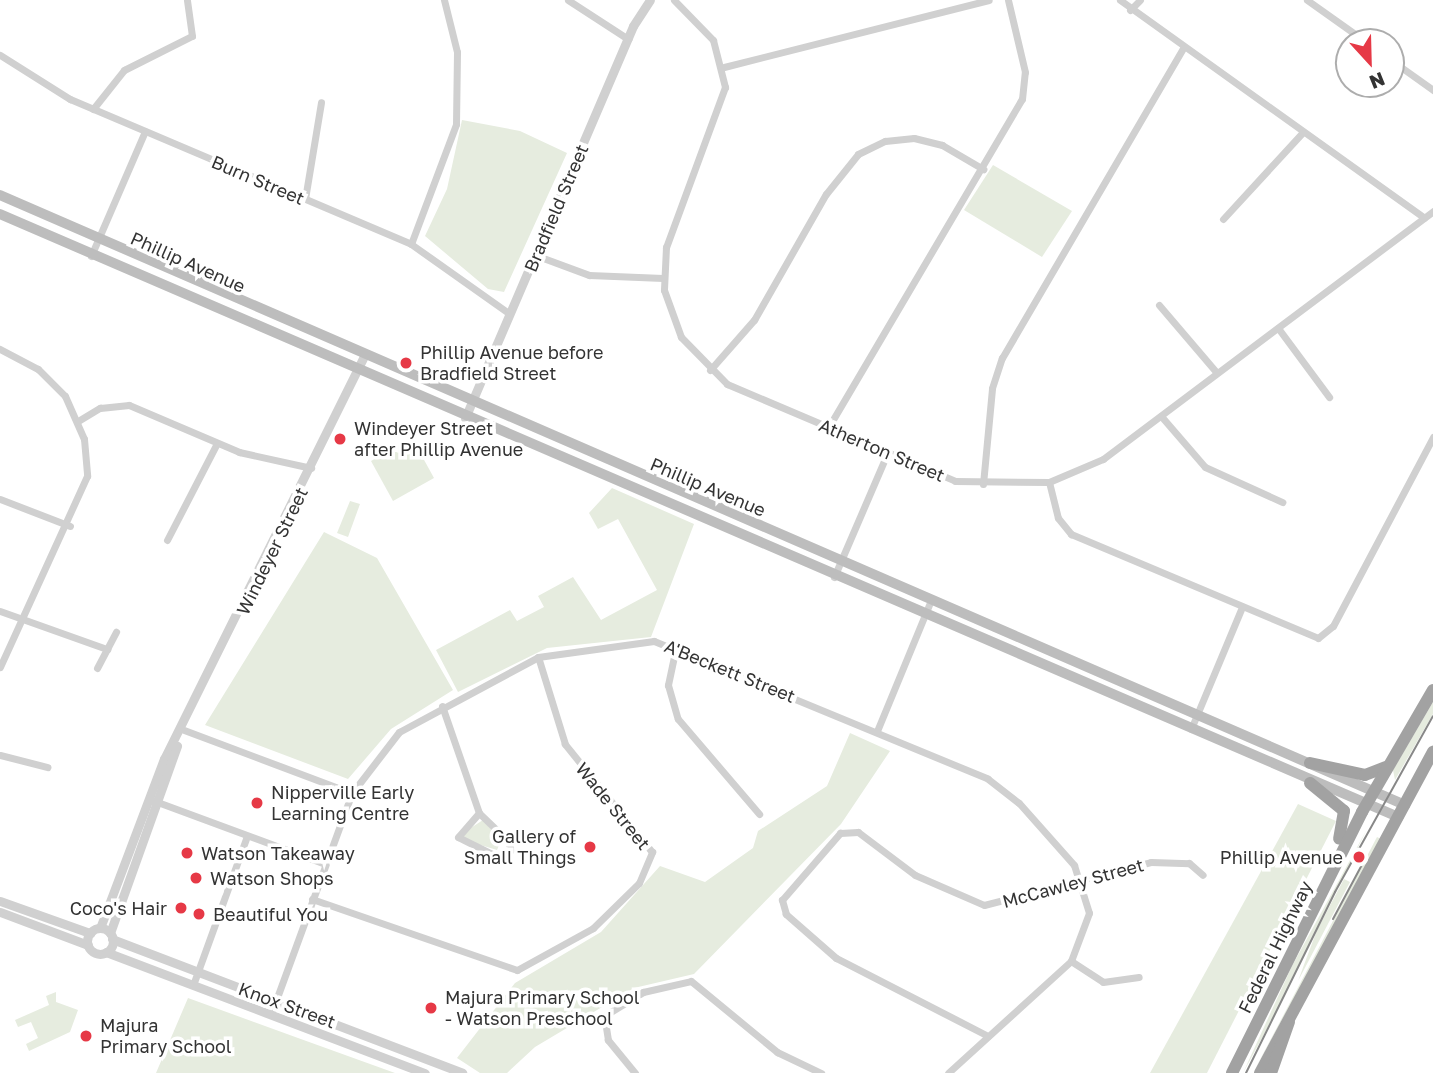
<!DOCTYPE html>
<style>
body{margin:0}
#map{position:relative;width:1433px;height:1073px;overflow:hidden;background:#fff;font-family:"Golos Text",sans-serif}
div>[style]{position:absolute}
[style*='--x']{left:calc(var(--x)*1px);top:calc(var(--y)*1px);width:calc(var(--w)*1px);rotate:calc(var(--a)*1deg)}
.green>*{inset:0;background:#e6ecdf}
.minor>*{height:7px;margin:-3.5px;padding:0 3.5px;transform-origin:3.5px;border-radius:3.5px;background:#d0d0d0}
.tertiary>*{height:9px;margin:-4.5px;padding:0 4.5px;transform-origin:4.5px;border-radius:4.5px;background:#d0d0d0}
.tertiary>.ring{margin:-4.5px;padding:0;box-sizing:content-box;background:none;border:9px solid #d0d0d0;border-radius:50%}
.secondary>*{height:10px;margin:-5px;padding:0 5px;transform-origin:5px;border-radius:5px;background:#bdbdbd}
.trunk>*{height:12px;margin:-6px;padding:0 6px;transform-origin:6px;border-radius:6px;background:#a2a2a2}
.tram>*{height:2px;margin:-1px;padding:0 1px;transform-origin:1px;border-radius:1px;background:#888}
.dots>*{width:19px;height:19px;translate:-50% -50%;box-sizing:border-box;border:4px solid #fff;border-radius:50%}
span{translate:-50% -50%;white-space:nowrap;text-align:center;line-height:1.15;-webkit-text-stroke:7px #fff;paint-order:stroke}
.street-label{font-size:18px;color:#333}
.poi-label{font-size:18px;color:#333}
.left{translate:0 -50%;text-align:left}
.right{translate:-100% -50%;text-align:right}
.north{position:absolute;left:1335px;top:28px;width:70px;height:70px;box-sizing:border-box;background:#fff;border:2px solid #adadad;border-radius:50%;rotate:158deg;font-size:19px;font-weight:700;line-height:28px;text-align:center;color:#333}
.north::after{content:'';display:block;margin:auto;width:24px;height:32px;background:#e63946;clip-path:polygon(50% 0,100% 100%,50% 72%,0 100%)}
</style>
<div id="map">
<div class="green">
<i style="clip-path:polygon(462px 120px,520px 131px,567px 153px,504px 292px,488px 289px,425px 236px,447px 189px)"></i>
<i style="clip-path:polygon(993px 165px,1072px 211px,1042px 257px,964px 210px)"></i>
<i style="clip-path:polygon(412px 438px,434px 478px,393px 501px,371px 461px)"></i>
<i style="clip-path:polygon(612px 488px,694px 524px,651px 637px,547px 648px,458px 692px,436px 650px,510px 610px,517px 621px,544px 607px,538px 596px,573px 577px,601px 620px,657px 590px,618px 519px,598px 529px,589px 513px)"></i>
<i style="clip-path:polygon(350px 501px,360px 504px,348px 537px,337px 533px)"></i>
<i style="clip-path:polygon(324px 532px,377px 558px,453px 690px,391px 729px,348px 779px,205px 725px)"></i>
<i style="clip-path:polygon(1433px 702px,1433px 714px,1395px 780px,1393px 770px)"></i>
<i style="clip-path:polygon(850px 733px,890px 751px,841px 824px,694px 974px,634px 988px,535px 1047px,507px 1073px,480px 1073px,457px 1058px,515px 983px,601px 932px,660px 866px,705px 882px,753px 848px,758px 831px,827px 786px)"></i>
<i style="clip-path:polygon(1298px 804px,1336px 821px,1207px 1073px,1150px 1073px)"></i>
<i style="clip-path:polygon(483px 820px,501px 841px,497px 850px,464px 840px,463px 833px)"></i>
<i style="clip-path:polygon(1367px 829px,1280px 1005px,1243px 1073px,1292px 966px)"></i>
<i style="clip-path:polygon(1377px 837px,1381px 839px,1253px 1073px)"></i>
<i style="clip-path:polygon(1344px 879px,1350px 882px,1298px 981px,1317px 930px)"></i>
<i style="clip-path:polygon(56px 992px,56px 1002px,78px 1010px,70px 1032px,29px 1051px,26px 1044px,38px 1038px,31px 1022px,18px 1027px,15px 1020px,49px 1005px,46px 996px)"></i>
<i style="clip-path:polygon(188px 998px,298px 1038px,395px 1073px,156px 1073px)"></i>
</div>
<div class="minor">
<i style="--x:568;--y:0;--w:72;--a:33"></i>
<i style="--x:674;--y:0;--w:56;--a:45.7"></i>
<i style="--x:713;--y:40;--w:49;--a:75.7"></i>
<i style="--x:725;--y:87;--w:171;--a:110.2"></i>
<i style="--x:666;--y:247;--w:43;--a:92.7"></i>
<i style="--x:664;--y:290;--w:50;--a:70.1"></i>
<i style="--x:681;--y:337;--w:66;--a:45.6"></i>
<i style="--x:727;--y:384;--w:248;--a:23"></i>
<i style="--x:955;--y:481;--w:94;--a:0.6"></i>
<i style="--x:1049;--y:482;--w:59;--a:-23.1"></i>
<i style="--x:1103;--y:459;--w:413;--a:-36.9"></i>
<i style="--x:1120;--y:0;--w:374;--a:35.6"></i>
<i style="--x:1307;--y:0;--w:72;--a:35.4"></i>
<i style="--x:1130;--y:10;--w:14;--a:-45"></i>
<i style="--x:0;--y:55;--w:83;--a:32.2"></i>
<i style="--x:70;--y:99;--w:371;--a:23"></i>
<i style="--x:411;--y:244;--w:121;--a:35.3"></i>
<i style="--x:1391;--y:60;--w:52;--a:35.5"></i>
<i style="--x:724;--y:67;--w:273;--a:-14.2"></i>
<i style="--x:93;--y:109;--w:50;--a:-51.5"></i>
<i style="--x:124;--y:70;--w:76;--a:-26.6"></i>
<i style="--x:192;--y:36;--w:36;--a:-98"></i>
<i style="--x:305;--y:199;--w:98;--a:-80.6"></i>
<i style="--x:1223;--y:219;--w:117;--a:-47.4"></i>
<i style="--x:411;--y:244;--w:128;--a:-69.4"></i>
<i style="--x:456;--y:124;--w:72;--a:-89.2"></i>
<i style="--x:457;--y:52;--w:54;--a:-104"></i>
<i style="--x:535;--y:255;--w:58;--a:20.3"></i>
<i style="--x:589;--y:275;--w:74;--a:2.3"></i>
<i style="--x:91;--y:256;--w:136;--a:-66.6"></i>
<i style="--x:1159;--y:305;--w:89;--a:49.5"></i>
<i style="--x:1278;--y:328;--w:86;--a:53.5"></i>
<i style="--x:0;--y:349;--w:43;--a:27.8"></i>
<i style="--x:38;--y:369;--w:38;--a:45"></i>
<i style="--x:65;--y:396;--w:47;--a:66.2"></i>
<i style="--x:84;--y:439;--w:37;--a:85"></i>
<i style="--x:87;--y:476;--w:210;--a:114.5"></i>
<i style="--x:710;--y:370;--w:67;--a:-48.7"></i>
<i style="--x:754;--y:320;--w:145;--a:-60.3"></i>
<i style="--x:826;--y:194;--w:51;--a:-51.3"></i>
<i style="--x:858;--y:154;--w:30;--a:-26"></i>
<i style="--x:885;--y:141;--w:29;--a:-6"></i>
<i style="--x:914;--y:138;--w:29;--a:14"></i>
<i style="--x:942;--y:145;--w:48;--a:30.3"></i>
<i style="--x:1161;--y:416;--w:67;--a:49.2"></i>
<i style="--x:1205;--y:467;--w:85;--a:24.4"></i>
<i style="--x:78;--y:421;--w:26;--a:-31"></i>
<i style="--x:100;--y:408;--w:29;--a:-6"></i>
<i style="--x:129;--y:405;--w:120;--a:23.1"></i>
<i style="--x:239;--y:452;--w:74;--a:12.5"></i>
<i style="--x:828;--y:428;--w:382;--a:-59.5"></i>
<i style="--x:1022;--y:99;--w:27;--a:-84"></i>
<i style="--x:1025;--y:72;--w:74;--a:-103.3"></i>
<i style="--x:1049;--y:482;--w:37;--a:76"></i>
<i style="--x:1058;--y:518;--w:21;--a:51"></i>
<i style="--x:1071;--y:534;--w:268;--a:22.8"></i>
<i style="--x:1318;--y:638;--w:19;--a:-39"></i>
<i style="--x:1333;--y:626;--w:214;--a:-62.1"></i>
<i style="--x:983;--y:484;--w:96;--a:-84.6"></i>
<i style="--x:992;--y:388;--w:32;--a:-72"></i>
<i style="--x:1002;--y:358;--w:359;--a:-59.7"></i>
<i style="--x:0;--y:499;--w:75;--a:21.1"></i>
<i style="--x:167;--y:540;--w:109;--a:-62.7"></i>
<i style="--x:834;--y:577;--w:134;--a:-66.7"></i>
<i style="--x:0;--y:611;--w:114;--a:19.6"></i>
<i style="--x:676;--y:647;--w:39;--a:102"></i>
<i style="--x:668;--y:685;--w:35;--a:74"></i>
<i style="--x:678;--y:719;--w:125;--a:49.5"></i>
<i style="--x:97;--y:668;--w:41;--a:-62.2"></i>
<i style="--x:442;--y:706;--w:113;--a:70.9"></i>
<i style="--x:479;--y:813;--w:40;--a:44"></i>
<i style="--x:508;--y:841;--w:9;--a:72"></i>
<i style="--x:511;--y:850;--w:13;--a:135"></i>
<i style="--x:502;--y:859;--w:49;--a:-153.4"></i>
<i style="--x:458;--y:837;--w:32;--a:-49"></i>
<i style="--x:1191;--y:729;--w:132;--a:-67.3"></i>
<i style="--x:184;--y:730;--w:179;--a:20.6"></i>
<i style="--x:877;--y:731;--w:142;--a:-67.6"></i>
<i style="--x:0;--y:755;--w:49;--a:14.3"></i>
<i style="--x:152;--y:800;--w:184;--a:20.3"></i>
<i style="--x:312;--y:899;--w:217;--a:19.1"></i>
<i style="--x:517;--y:970;--w:87;--a:-28.9"></i>
<i style="--x:593;--y:928;--w:64;--a:-44.4"></i>
<i style="--x:639;--y:883;--w:34;--a:-67"></i>
<i style="--x:652;--y:852;--w:139;--a:-128.9"></i>
<i style="--x:565;--y:744;--w:91;--a:-107.2"></i>
<i style="--x:1071;--y:961;--w:38;--a:33"></i>
<i style="--x:1103;--y:982;--w:36;--a:-8"></i>
<i style="--x:193;--y:985;--w:158;--a:-70.1"></i>
<i style="--x:271;--y:1014;--w:235;--a:-69.9"></i>
<i style="--x:352;--y:793;--w:77;--a:-52.4"></i>
<i style="--x:399;--y:732;--w:158;--a:-28.3"></i>
<i style="--x:538;--y:657;--w:117;--a:-7.9"></i>
<i style="--x:654;--y:641;--w:361;--a:22.4"></i>
<i style="--x:988;--y:779;--w:39;--a:38"></i>
<i style="--x:1019;--y:803;--w:83;--a:48.4"></i>
<i style="--x:1074;--y:865;--w:50;--a:72.6"></i>
<i style="--x:1089;--y:913;--w:51;--a:110.6"></i>
<i style="--x:1071;--y:961;--w:166;--a:137.7"></i>
<i style="--x:988;--y:1036;--w:171;--a:-152.8"></i>
<i style="--x:836;--y:958;--w:67;--a:-138.7"></i>
<i style="--x:786;--y:914;--w:15;--a:-106"></i>
<i style="--x:782;--y:900;--w:89;--a:-49.1"></i>
<i style="--x:840;--y:833;--w:18;--a:-3"></i>
<i style="--x:858;--y:832;--w:71;--a:37"></i>
<i style="--x:915;--y:875;--w:75;--a:23.5"></i>
<i style="--x:984;--y:905;--w:172;--a:-14.4"></i>
<i style="--x:1151;--y:862;--w:38;--a:2"></i>
<i style="--x:1189;--y:863;--w:18;--a:41"></i>
<i style="--x:635;--y:1073;--w:43;--a:-129.3"></i>
<i style="--x:608;--y:1040;--w:24;--a:-99"></i>
<i style="--x:604;--y:1016;--w:46;--a:-31.6"></i>
<i style="--x:643;--y:992;--w:49;--a:-12.9"></i>
<i style="--x:691;--y:981;--w:112;--a:39.5"></i>
<i style="--x:777;--y:1052;--w:49;--a:25.5"></i>
</div>
<div class="tertiary">
<i style="--x:465;--y:418;--w:426;--a:-66.8"></i>
<i style="--x:633;--y:26;--w:31;--a:-57"></i>
<i style="--x:0;--y:901;--w:96;--a:19.6"></i>
<i style="--x:0;--y:912;--w:94;--a:20.6"></i>
<i style="--x:100;--y:928;--w:181;--a:-69.3"></i>
<i style="--x:164;--y:759;--w:450;--a:-63.6"></i>
<i class="ring" style="left:87px;top:928px;width:17px;height:17px"></i>
<i style="--x:110;--y:933;--w:199;--a:-70.3"></i>
<i style="--x:112;--y:939;--w:375;--a:20.9"></i>
<i style="--x:106;--y:952;--w:341;--a:20.8"></i>
</div>
<div class="secondary">
<i style="--x:0;--y:195;--w:1532;--a:23.47"></i>
<i style="--x:0;--y:214;--w:1523;--a:23.33"></i>
</div>
<div class="trunk">
<i style="--x:1310;--y:763;--w:56;--a:12.3"></i>
<i style="--x:1365;--y:775;--w:22;--a:-21"></i>
<i style="--x:1310;--y:783;--w:44;--a:39.5"></i>
<i style="--x:1344;--y:811;--w:28;--a:100"></i>
<i style="--x:1232;--y:1073;--w:292;--a:-63.5"></i>
<i style="--x:1362;--y:812;--w:141;--a:-59.8"></i>
<i style="--x:1260;--y:1073;--w:365;--a:-61.7"></i>
<i style="--x:1271;--y:1073;--w:54;--a:-70.6"></i>
</div>
<div class="tram">
<i style="--x:1333;--y:919;--w:66;--a:-61.9"></i>
<i style="--x:1246;--y:1073;--w:202;--a:-63.8"></i>
<i style="--x:1335;--y:892;--w:201;--a:-60.9"></i>
</div>
<div class="dots">
<i style="left:406px;top:363px;background:#e63946"></i>
<i style="left:340px;top:439px;background:#e63946"></i>
<i style="left:257px;top:803px;background:#e63946"></i>
<i style="left:590px;top:847px;background:#e63946"></i>
<i style="left:187px;top:853px;background:#e63946"></i>
<i style="left:1359px;top:857px;background:#e63946"></i>
<i style="left:196px;top:878px;background:#e63946"></i>
<i style="left:181px;top:908px;background:#e63946"></i>
<i style="left:199px;top:914px;background:#e63946"></i>
<i style="left:431px;top:1008px;background:#e63946"></i>
<i style="left:86px;top:1036px;background:#e63946"></i>
</div>
<div class="street-label">
<span style="left:258px;top:180px;rotate:23deg">Burn Street</span>
<span style="left:556px;top:208px;rotate:-67deg">Bradfield Street</span>
<span style="left:188px;top:262px;rotate:24deg">Phillip Avenue</span>
<span style="left:882px;top:450px;rotate:23deg">Atherton Street</span>
<span style="left:708px;top:487px;rotate:23deg">Phillip Avenue</span>
<span style="left:272px;top:551px;rotate:-64deg">Windeyer Street</span>
<span style="left:730px;top:671px;rotate:22deg">A'Beckett Street</span>
<span style="left:613px;top:806px;rotate:51deg">Wade Street</span>
<span style="left:1073px;top:883px;rotate:-15deg">McCawley Street</span>
<span style="left:1275px;top:947px;rotate:-64deg">Federal Highway</span>
<span style="left:287px;top:1005px;rotate:20deg">Knox Street</span>
</div>
<div class="poi-label">
<span class="left" style="left:420px;top:363px">Phillip Avenue before<br>Bradfield Street</span>
<span class="left" style="left:354px;top:439px">Windeyer Street<br>after Phillip Avenue</span>
<span class="left" style="left:271px;top:803px">Nipperville Early<br>Learning Centre</span>
<span class="right" style="left:576px;top:847px">Gallery of<br>Small Things</span>
<span class="left" style="left:201px;top:853px">Watson Takeaway</span>
<span class="right" style="left:1343px;top:857px">Phillip Avenue</span>
<span class="left" style="left:210px;top:878px">Watson Shops</span>
<span class="right" style="left:167px;top:908px">Coco's Hair</span>
<span class="left" style="left:213px;top:914px">Beautiful You</span>
<span class="left" style="left:445px;top:1008px">Majura Primary School<br>- Watson Preschool</span>
<span class="left" style="left:100px;top:1036px">Majura<br>Primary School</span>
</div>
<div class="north">N</div>
</div>
